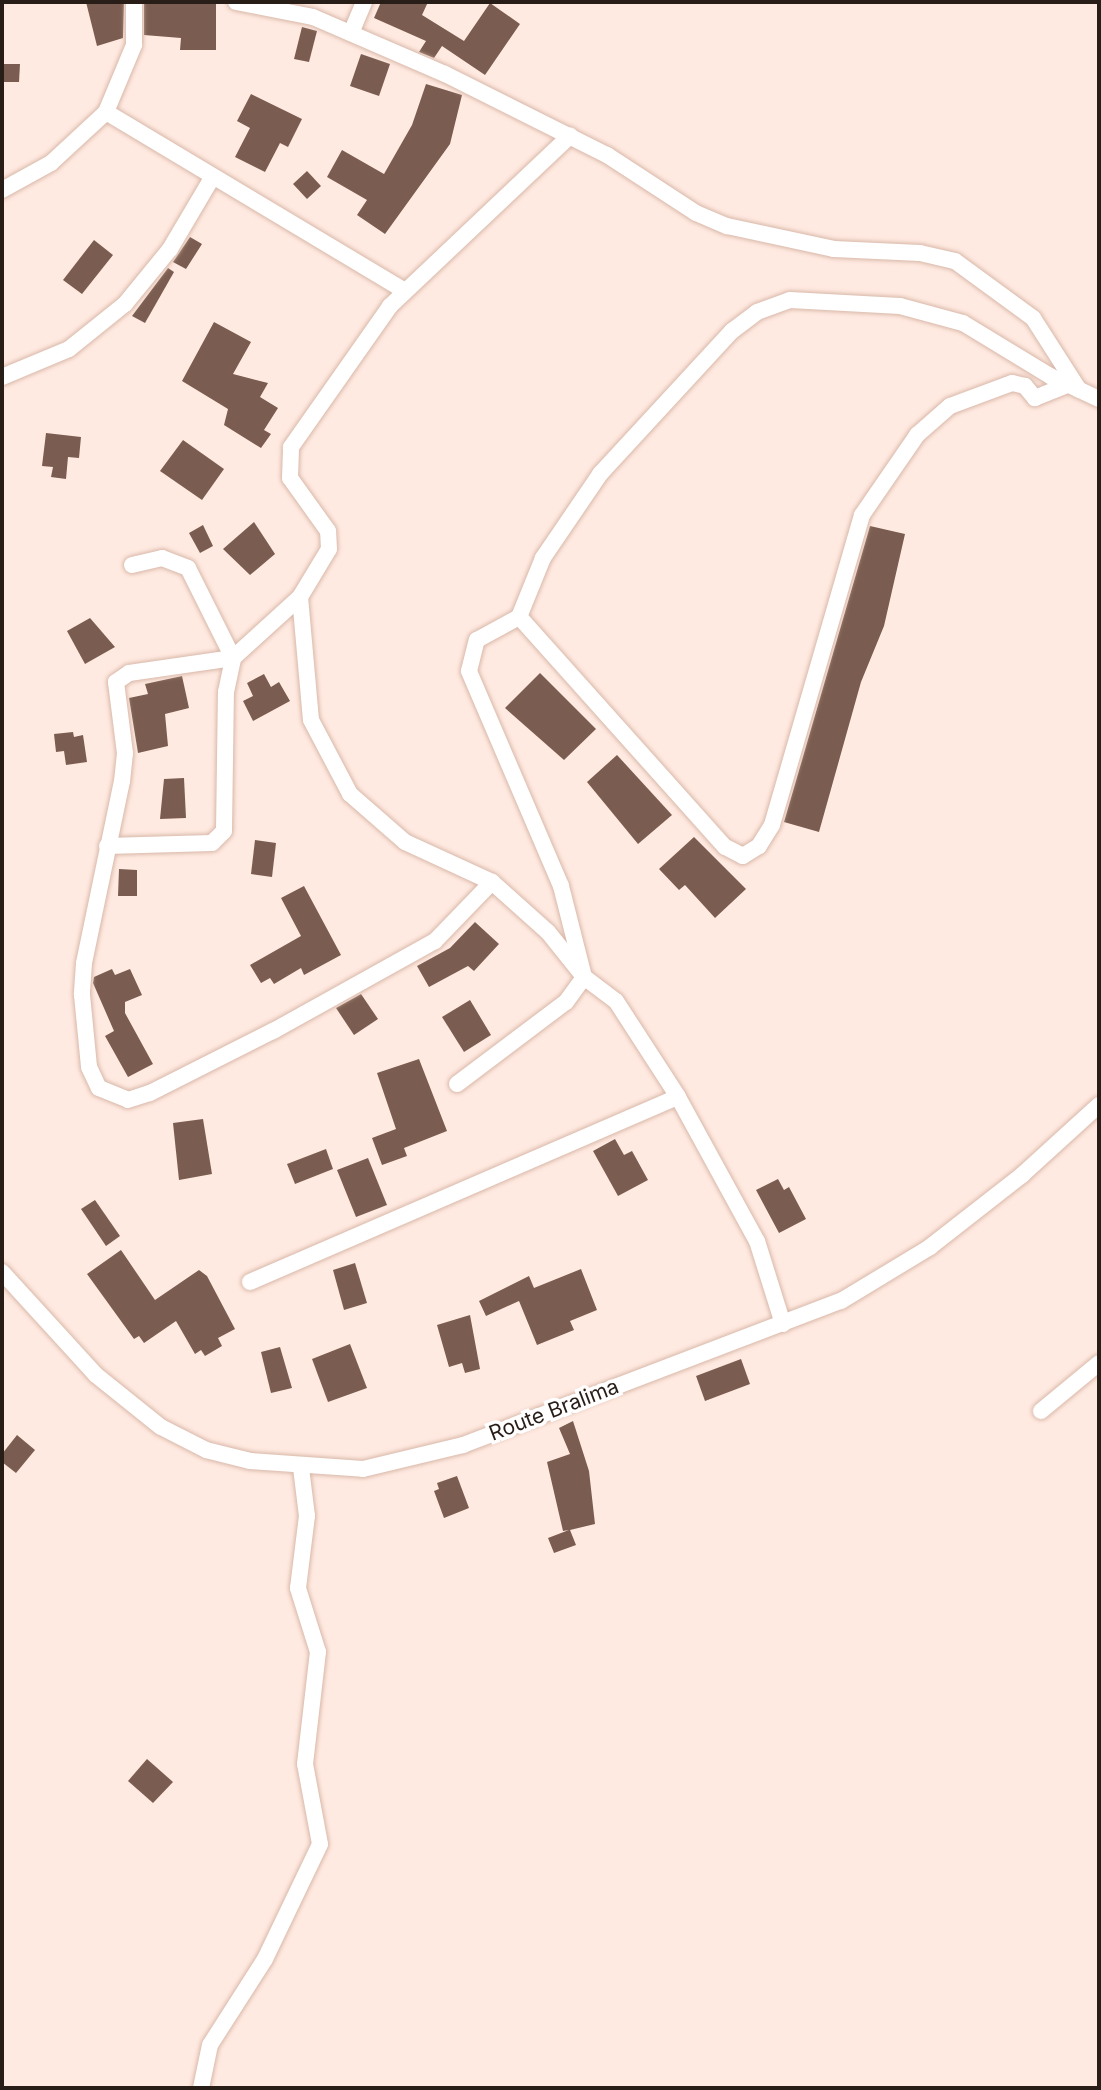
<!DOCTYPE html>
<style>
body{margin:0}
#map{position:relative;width:1101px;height:2090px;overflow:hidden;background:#ffeae1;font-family:Inter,sans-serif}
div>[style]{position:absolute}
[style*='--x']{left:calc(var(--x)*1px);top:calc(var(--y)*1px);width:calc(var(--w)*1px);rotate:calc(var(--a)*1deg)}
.building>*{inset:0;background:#7a5d50}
.roads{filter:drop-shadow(0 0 2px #d9b8a9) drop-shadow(0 0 2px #d9b8a9)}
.minor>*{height:16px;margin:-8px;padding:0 8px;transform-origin:8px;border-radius:8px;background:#fff}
span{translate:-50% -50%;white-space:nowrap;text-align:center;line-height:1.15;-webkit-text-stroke:7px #fff;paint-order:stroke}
.street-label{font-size:21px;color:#291d18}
.frame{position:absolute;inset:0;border:4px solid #291d18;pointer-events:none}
</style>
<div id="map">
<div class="building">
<i style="clip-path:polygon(86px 2px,124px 2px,123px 38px,97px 46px)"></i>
<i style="clip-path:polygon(144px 2px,216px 2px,216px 50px,180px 50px,181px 38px,144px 35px)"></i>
<i style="clip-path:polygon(381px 2px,428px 2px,422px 15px,464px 41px,490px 3px,520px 24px,485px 75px,442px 46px,434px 58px,419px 52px,426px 41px,374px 18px)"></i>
<i style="clip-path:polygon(302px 27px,317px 31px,309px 62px,294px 59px)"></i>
<i style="clip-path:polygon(361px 54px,390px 64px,379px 96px,350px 86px)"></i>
<i style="clip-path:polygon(2px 64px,20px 64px,19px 82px,2px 82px)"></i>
<i style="clip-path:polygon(426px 84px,462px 95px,450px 144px,385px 234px,357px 215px,367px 200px,327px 177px,342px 150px,384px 174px,412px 125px)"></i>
<i style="clip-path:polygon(251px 94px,302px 119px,288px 147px,280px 143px,265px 172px,235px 157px,250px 128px,237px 121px)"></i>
<i style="clip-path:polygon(307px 171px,321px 186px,307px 199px,293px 184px)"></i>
<i style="clip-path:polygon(190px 237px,202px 244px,186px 269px,173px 262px)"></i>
<i style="clip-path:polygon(94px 240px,113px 255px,82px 294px,63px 280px)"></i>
<i style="clip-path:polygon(168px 268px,174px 272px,145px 323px,132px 316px)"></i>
<i style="clip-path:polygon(214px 322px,251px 342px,233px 374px,268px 383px,260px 397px,278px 408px,264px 430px,271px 434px,261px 448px,224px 425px,228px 409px,182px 381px)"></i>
<i style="clip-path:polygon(46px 433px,81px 437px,79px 458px,68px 457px,66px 479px,51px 477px,53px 467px,42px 466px)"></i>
<i style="clip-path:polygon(183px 440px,224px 469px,202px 500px,160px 471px)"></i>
<i style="clip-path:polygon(254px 522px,275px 554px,250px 575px,223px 549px)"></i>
<i style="clip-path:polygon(203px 525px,213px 546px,200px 553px,189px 533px)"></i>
<i style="clip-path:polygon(870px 526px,905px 534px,884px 626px,861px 682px,819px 832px,784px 822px)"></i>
<i style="clip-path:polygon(90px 618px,115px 647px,85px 664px,67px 631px)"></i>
<i style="clip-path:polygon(540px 673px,596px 729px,564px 760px,505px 708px)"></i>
<i style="clip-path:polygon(264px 674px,271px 687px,279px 682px,290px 701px,253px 721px,243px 701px,253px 696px,247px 683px)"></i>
<i style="clip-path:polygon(182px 676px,189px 708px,165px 714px,168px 746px,138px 753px,129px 698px,148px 694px,145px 684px)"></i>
<i style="clip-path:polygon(73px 732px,74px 737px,83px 735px,87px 762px,66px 765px,64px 751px,56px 752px,54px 734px)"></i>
<i style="clip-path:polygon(617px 755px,672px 815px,638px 844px,587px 782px)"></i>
<i style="clip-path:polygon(184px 778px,186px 818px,160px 819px,164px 779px)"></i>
<i style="clip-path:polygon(694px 837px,746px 889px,715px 918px,685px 885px,679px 890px,659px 869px)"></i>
<i style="clip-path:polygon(255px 840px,276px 843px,272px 877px,251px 874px)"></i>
<i style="clip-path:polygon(119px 869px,137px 870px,137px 896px,118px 896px)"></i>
<i style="clip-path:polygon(304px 886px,341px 955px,304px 975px,301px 968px,274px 984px,270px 978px,261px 983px,250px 965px,301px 936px,281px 898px)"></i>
<i style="clip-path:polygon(475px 922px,499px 944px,474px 971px,468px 966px,429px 987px,417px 966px,450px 948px)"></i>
<i style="clip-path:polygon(112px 969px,115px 975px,130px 969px,142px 995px,125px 1002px,125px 1013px,153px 1064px,128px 1077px,105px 1036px,114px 1031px,93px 983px,94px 977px)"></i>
<i style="clip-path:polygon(361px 994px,378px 1019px,354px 1035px,336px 1008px)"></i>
<i style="clip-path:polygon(470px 1000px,491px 1035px,464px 1052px,442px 1017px)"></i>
<i style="clip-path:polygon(419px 1059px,447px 1131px,404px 1148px,407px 1156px,382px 1165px,372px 1138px,396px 1129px,377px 1073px)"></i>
<i style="clip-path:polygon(203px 1119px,212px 1174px,179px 1180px,173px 1123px)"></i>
<i style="clip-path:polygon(615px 1139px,624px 1155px,632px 1151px,648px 1180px,618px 1196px,593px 1151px)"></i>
<i style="clip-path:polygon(326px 1149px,333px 1169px,295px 1184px,287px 1164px)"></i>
<i style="clip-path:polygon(368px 1158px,387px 1205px,356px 1217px,337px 1170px)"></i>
<i style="clip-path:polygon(778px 1179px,784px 1190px,789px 1187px,806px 1219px,779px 1233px,756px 1190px)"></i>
<i style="clip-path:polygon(95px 1200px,120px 1236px,106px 1246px,81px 1209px)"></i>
<i style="clip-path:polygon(121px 1250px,155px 1300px,199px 1270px,207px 1276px,235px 1329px,218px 1338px,222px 1346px,205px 1356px,201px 1350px,195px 1354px,176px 1321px,144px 1343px,139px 1336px,134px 1339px,87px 1274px)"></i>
<i style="clip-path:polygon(355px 1263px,367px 1303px,344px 1310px,333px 1270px)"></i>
<i style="clip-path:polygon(581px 1269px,597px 1310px,570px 1321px,574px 1330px,537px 1345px,519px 1301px,486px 1316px,479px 1301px,529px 1276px,534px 1288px)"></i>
<i style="clip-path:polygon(470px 1315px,480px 1369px,465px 1373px,462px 1363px,449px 1367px,437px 1325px)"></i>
<i style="clip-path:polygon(350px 1344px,367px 1388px,328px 1402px,312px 1359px)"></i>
<i style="clip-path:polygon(280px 1347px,292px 1388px,271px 1393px,261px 1352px)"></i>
<i style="clip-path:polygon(741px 1359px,750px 1384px,705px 1401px,696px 1376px)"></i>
<i style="clip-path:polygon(573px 1421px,589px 1471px,595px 1524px,570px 1530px,576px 1545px,554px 1553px,548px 1538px,569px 1530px,563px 1531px,547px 1462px,570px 1454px,559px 1428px)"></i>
<i style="clip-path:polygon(17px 1435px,35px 1450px,16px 1473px,2px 1462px,2px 1454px)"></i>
<i style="clip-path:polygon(457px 1476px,469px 1508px,444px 1518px,434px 1491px,439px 1489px,437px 1483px)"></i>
<i style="clip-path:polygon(147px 1759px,173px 1782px,153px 1803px,128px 1781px)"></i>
</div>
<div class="roads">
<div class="minor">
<i style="--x:236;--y:2;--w:78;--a:11"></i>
<i style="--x:313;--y:17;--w:144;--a:23.4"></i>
<i style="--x:445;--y:74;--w:181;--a:26.6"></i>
<i style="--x:607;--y:155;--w:106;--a:33.1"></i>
<i style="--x:696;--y:213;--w:34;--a:23"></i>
<i style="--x:727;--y:226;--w:109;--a:12.1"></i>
<i style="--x:834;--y:249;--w:86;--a:2.7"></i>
<i style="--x:920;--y:253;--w:36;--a:13"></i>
<i style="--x:955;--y:261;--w:97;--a:36.2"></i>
<i style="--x:1033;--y:318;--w:85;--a:57.4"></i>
<i style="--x:351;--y:33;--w:34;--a:-67"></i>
<i style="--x:106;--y:112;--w:348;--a:30.9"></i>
<i style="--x:2;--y:190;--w:56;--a:-28.9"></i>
<i style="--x:51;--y:163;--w:75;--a:-42.8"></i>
<i style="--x:106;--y:112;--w:73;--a:-67.3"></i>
<i style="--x:134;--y:45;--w:43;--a:-90"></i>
<i style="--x:2;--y:377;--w:73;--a:-22.7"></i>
<i style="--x:69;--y:349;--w:72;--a:-38.8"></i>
<i style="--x:125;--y:304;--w:71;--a:-50.7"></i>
<i style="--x:170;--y:249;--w:82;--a:-59.4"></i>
<i style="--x:1067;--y:385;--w:35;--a:158"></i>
<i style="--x:1035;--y:398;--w:16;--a:-130"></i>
<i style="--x:1025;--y:386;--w:13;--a:-167"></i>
<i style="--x:1012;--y:383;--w:66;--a:159.6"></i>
<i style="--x:950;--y:406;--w:44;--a:138.7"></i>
<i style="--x:917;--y:435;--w:97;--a:124.5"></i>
<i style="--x:862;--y:515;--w:323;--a:106.2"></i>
<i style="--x:772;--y:825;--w:25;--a:122"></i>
<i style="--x:759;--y:846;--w:19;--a:148"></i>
<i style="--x:743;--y:856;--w:20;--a:-153"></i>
<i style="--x:725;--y:847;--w:309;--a:-131.8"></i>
<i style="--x:519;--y:617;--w:64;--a:-67.9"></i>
<i style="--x:543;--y:558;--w:102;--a:-55.8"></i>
<i style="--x:600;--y:474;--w:195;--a:-47.3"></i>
<i style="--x:732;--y:331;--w:31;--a:-37"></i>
<i style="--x:757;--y:312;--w:35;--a:-20"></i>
<i style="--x:790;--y:300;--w:110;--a:3.1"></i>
<i style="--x:900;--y:306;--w:65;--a:15.1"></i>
<i style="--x:963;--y:323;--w:102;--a:31.3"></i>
<i style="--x:1050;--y:376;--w:54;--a:25.1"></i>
<i style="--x:132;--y:565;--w:31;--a:-13"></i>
<i style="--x:162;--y:558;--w:28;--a:21"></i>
<i style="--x:188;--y:568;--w:101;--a:63.4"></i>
<i style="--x:233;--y:658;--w:105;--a:171.8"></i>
<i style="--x:129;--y:673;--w:16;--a:145"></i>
<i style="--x:116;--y:682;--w:72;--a:82.8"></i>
<i style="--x:125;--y:753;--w:28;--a:96"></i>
<i style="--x:122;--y:781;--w:186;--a:101.8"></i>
<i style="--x:84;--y:963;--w:32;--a:94"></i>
<i style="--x:82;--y:995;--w:72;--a:84.4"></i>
<i style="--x:89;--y:1067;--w:23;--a:65"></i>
<i style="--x:99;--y:1088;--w:31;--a:22"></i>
<i style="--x:128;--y:1100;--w:23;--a:-18"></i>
<i style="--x:150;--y:1093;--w:138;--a:-26.8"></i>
<i style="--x:273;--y:1031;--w:185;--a:-29.1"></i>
<i style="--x:435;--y:941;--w:82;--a:-46"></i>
<i style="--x:300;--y:597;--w:123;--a:84.9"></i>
<i style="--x:311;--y:720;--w:84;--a:62.2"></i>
<i style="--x:350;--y:794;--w:73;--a:41.1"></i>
<i style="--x:405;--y:842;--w:96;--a:24.7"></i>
<i style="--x:492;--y:882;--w:75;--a:41.8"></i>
<i style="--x:548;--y:932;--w:58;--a:51.3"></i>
<i style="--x:584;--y:977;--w:40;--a:37"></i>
<i style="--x:616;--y:1001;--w:114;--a:57.1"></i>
<i style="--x:678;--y:1097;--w:164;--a:61.3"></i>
<i style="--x:757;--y:1241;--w:87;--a:72.6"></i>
<i style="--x:107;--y:846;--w:105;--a:-1.6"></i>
<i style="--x:212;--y:843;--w:17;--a:-45"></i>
<i style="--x:224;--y:831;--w:139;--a:-89.2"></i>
<i style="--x:226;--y:692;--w:35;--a:-78"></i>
<i style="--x:233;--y:658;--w:91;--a:-42.3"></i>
<i style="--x:300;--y:597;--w:56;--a:-58.9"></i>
<i style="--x:329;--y:549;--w:18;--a:-93"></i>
<i style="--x:328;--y:531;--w:65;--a:-125.6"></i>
<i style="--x:290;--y:478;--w:31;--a:-88"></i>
<i style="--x:291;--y:447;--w:172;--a:-54.9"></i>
<i style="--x:390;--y:306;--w:248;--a:-43.4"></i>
<i style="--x:457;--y:1084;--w:136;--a:-37"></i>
<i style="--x:566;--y:1002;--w:31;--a:-54"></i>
<i style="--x:584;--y:977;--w:94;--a:-104.2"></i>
<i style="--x:561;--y:886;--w:234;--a:-113.2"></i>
<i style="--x:469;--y:671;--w:32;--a:-76"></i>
<i style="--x:477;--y:640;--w:48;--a:-28.7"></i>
<i style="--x:2;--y:1272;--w:139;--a:47.6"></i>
<i style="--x:96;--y:1375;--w:83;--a:38.7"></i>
<i style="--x:161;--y:1427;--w:51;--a:27.1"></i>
<i style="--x:206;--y:1450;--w:45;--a:14"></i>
<i style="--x:250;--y:1461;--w:113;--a:4"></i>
<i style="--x:363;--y:1469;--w:103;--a:-13.5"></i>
<i style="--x:463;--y:1445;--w:404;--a:-20.9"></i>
<i style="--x:841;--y:1301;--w:104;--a:-31.2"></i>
<i style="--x:930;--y:1247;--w:117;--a:-38"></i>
<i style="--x:1022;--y:1175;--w:104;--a:-42.3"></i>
<i style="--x:250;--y:1282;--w:466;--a:-23.4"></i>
<i style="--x:1041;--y:1411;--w:75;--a:-39.6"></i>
<i style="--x:201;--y:2088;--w:44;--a:-78.2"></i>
<i style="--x:210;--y:2045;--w:102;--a:-57.4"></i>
<i style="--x:265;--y:1959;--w:127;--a:-64.4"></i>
<i style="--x:320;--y:1844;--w:81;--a:-100.6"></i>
<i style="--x:305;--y:1764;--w:113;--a:-83.4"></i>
<i style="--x:318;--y:1652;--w:67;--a:-107.4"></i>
<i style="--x:298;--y:1588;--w:73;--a:-82.9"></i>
<i style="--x:307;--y:1516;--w:48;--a:-97.1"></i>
</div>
</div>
<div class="street-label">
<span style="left:554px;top:1410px;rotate:-21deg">Route Bralima</span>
</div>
<div class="frame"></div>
</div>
